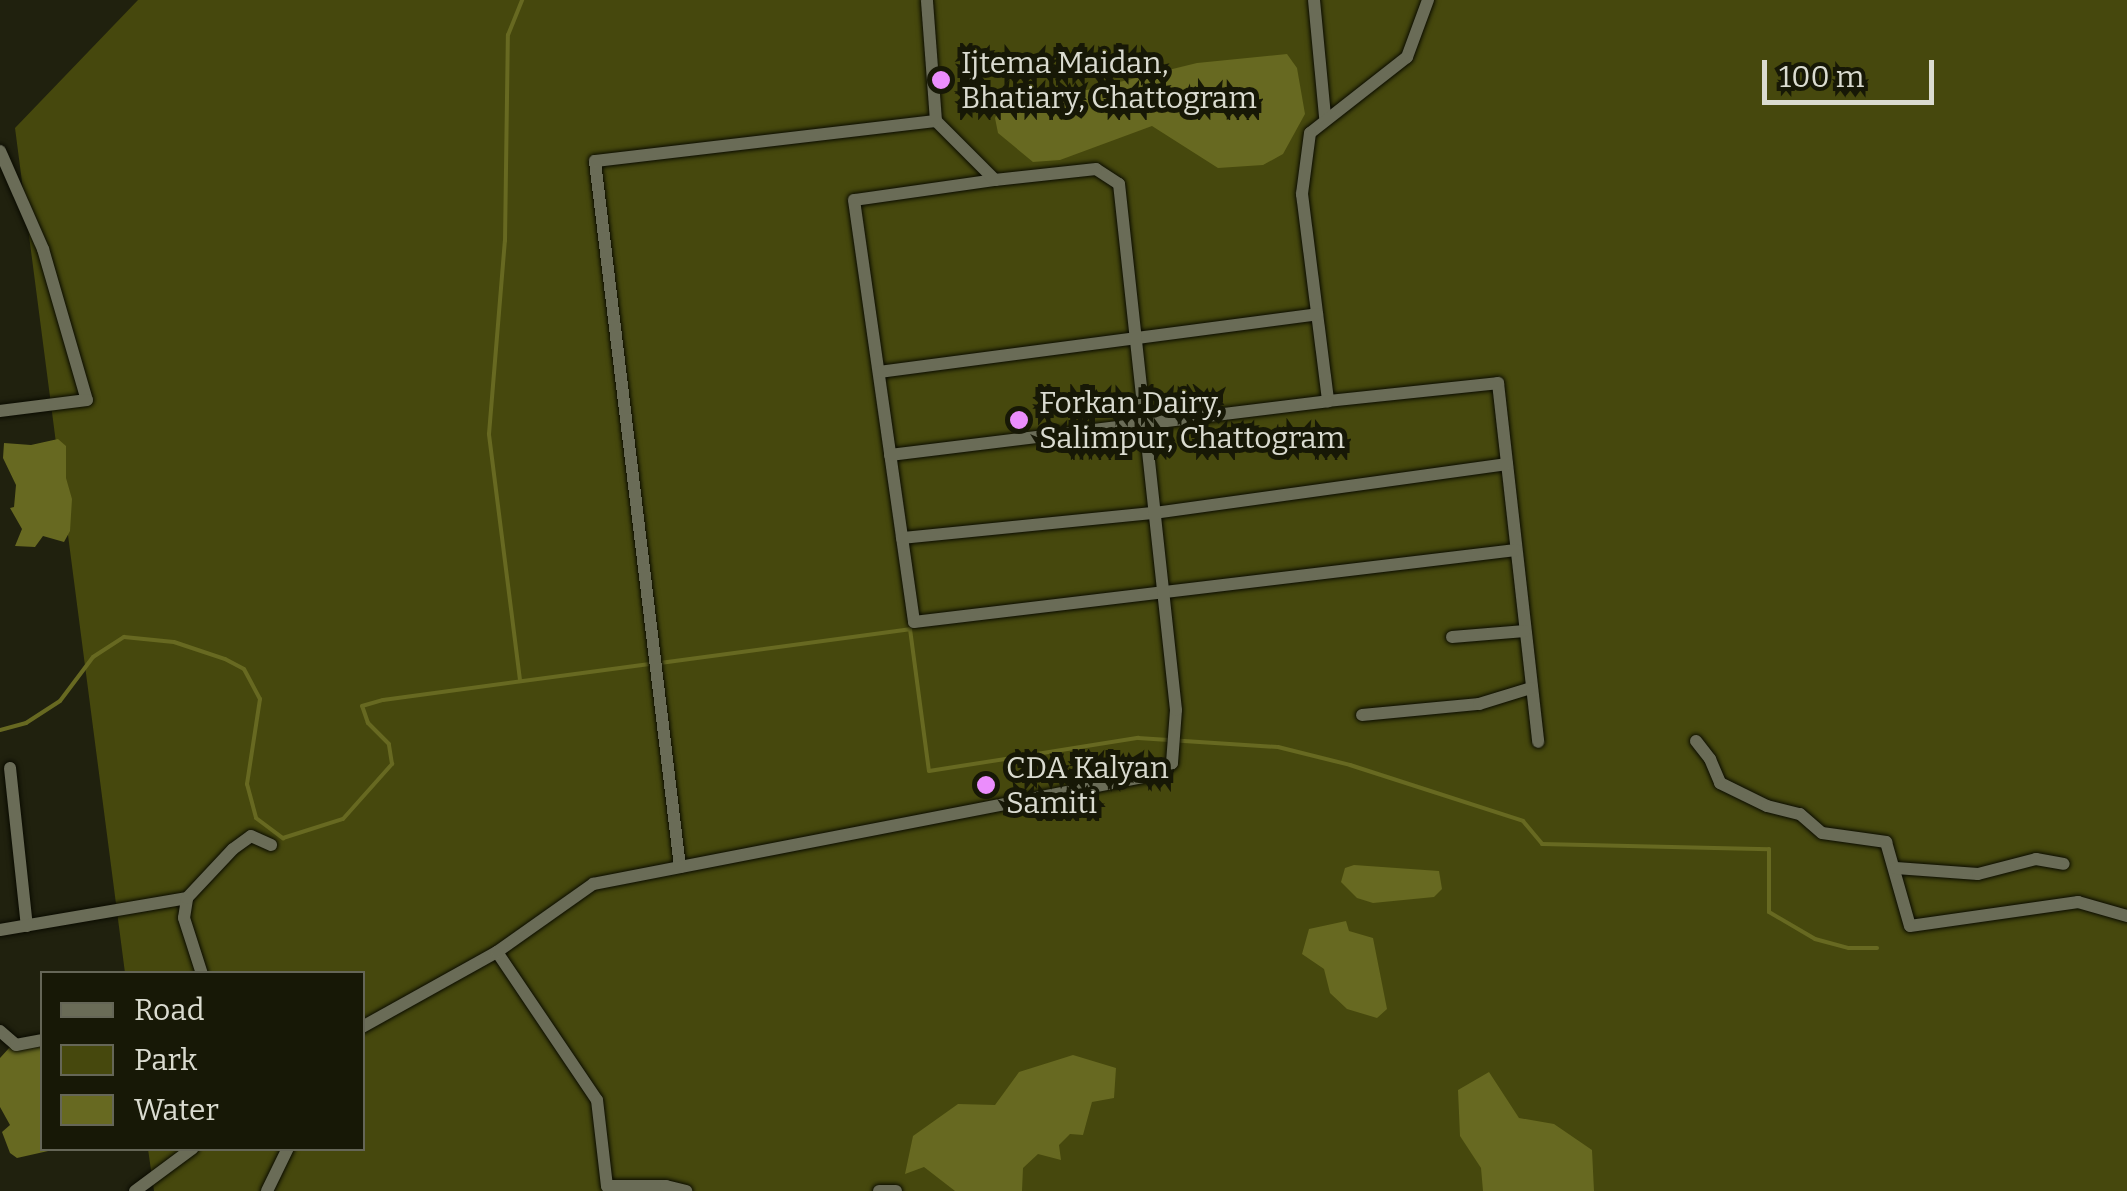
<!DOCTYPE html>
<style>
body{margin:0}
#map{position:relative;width:2127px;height:1191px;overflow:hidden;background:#20210e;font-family:Bitter,serif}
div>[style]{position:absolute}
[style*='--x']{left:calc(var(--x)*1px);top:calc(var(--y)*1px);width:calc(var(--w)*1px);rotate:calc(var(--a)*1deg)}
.green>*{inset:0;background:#46480d}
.water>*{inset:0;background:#676921}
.stream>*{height:4px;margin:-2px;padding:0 2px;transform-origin:2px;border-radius:2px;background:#676921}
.roads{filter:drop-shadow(0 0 2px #0a0b00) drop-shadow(0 0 2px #0a0b00)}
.minor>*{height:12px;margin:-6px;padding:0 6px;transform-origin:6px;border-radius:6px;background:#6a6c57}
.dots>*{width:28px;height:28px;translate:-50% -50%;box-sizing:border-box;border:5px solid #171806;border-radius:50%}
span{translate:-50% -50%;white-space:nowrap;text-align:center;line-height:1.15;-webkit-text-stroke:10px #171806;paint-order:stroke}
.poi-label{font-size:30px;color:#dadbd0}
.left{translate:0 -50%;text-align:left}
.legend{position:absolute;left:40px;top:971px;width:325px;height:180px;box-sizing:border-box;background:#171806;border:2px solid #656657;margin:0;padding:12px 18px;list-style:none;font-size:30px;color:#dadbd0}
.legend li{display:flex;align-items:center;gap:20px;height:50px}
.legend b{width:50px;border:2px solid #656657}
.scale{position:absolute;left:1762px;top:60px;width:172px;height:45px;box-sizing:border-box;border:5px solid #dadbd0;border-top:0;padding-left:12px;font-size:30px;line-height:35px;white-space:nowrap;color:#dadbd0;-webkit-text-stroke:8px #171806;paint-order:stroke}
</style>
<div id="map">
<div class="green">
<i style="clip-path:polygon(138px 0,2127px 0,2127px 1191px,154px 1191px,148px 1149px,362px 1148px,362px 974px,125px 973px,15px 128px)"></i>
</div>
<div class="water">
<i style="clip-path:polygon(1287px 54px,1297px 68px,1305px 114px,1283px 154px,1263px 165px,1218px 168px,1152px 126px,1060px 160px,1033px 162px,998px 133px,995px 118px,1006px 91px,1058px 97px,1197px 63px)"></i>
<i style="clip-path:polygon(58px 439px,66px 446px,66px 478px,72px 499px,70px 531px,64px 542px,43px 536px,35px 547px,15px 546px,22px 529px,10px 508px,14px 507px,16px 485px,3px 458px,4px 443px,31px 445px)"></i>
<i style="clip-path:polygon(1354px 865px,1439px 871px,1442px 889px,1434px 897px,1373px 903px,1357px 898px,1341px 882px,1345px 868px)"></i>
<i style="clip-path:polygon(1346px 921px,1349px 931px,1373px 938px,1387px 1009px,1377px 1018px,1347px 1009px,1330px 993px,1324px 969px,1302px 954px,1309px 929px)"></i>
<i style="clip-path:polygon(42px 1044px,42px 1148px,57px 1149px,17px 1158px,10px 1153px,2px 1132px,10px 1125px,0 1107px,0 1058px,10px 1047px)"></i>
<i style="clip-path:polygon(1073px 1055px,1116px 1068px,1114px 1098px,1092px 1102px,1083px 1135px,1070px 1134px,1059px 1145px,1061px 1160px,1038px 1154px,1023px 1168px,1022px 1191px,955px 1191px,924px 1167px,905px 1174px,913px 1136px,958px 1104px,995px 1105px,1019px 1072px)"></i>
<i style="clip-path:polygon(1489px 1072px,1519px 1118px,1554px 1124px,1592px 1150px,1594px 1191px,1483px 1191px,1481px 1168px,1460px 1136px,1458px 1090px)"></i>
</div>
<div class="stream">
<i style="--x:660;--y:663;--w:252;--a:-7.7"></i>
<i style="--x:910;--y:629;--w:143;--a:82.4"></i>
<i style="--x:929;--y:771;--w:212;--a:-9"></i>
<i style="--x:1138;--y:738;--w:140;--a:3.7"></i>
<i style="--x:1278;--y:747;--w:74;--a:14"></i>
<i style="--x:1350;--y:765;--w:182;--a:17.9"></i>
<i style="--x:1523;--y:821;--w:30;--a:50"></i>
<i style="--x:1542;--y:844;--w:227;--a:1.3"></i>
<i style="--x:1769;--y:849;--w:63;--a:90"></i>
<i style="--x:1769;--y:912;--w:53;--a:30.4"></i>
<i style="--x:1815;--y:939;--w:35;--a:15"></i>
<i style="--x:1849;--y:948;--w:28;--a:0"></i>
<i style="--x:520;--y:680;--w:248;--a:-97.2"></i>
<i style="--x:489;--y:434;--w:194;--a:-85.3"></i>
<i style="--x:505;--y:241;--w:206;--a:-89.2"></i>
<i style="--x:508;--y:35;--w:38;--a:-68"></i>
<i style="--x:0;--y:730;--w:27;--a:-15"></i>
<i style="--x:26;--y:723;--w:40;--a:-32.9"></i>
<i style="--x:60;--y:701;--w:55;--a:-53.1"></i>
<i style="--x:93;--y:657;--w:37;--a:-33"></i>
<i style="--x:124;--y:637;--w:50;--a:5.7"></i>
<i style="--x:174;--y:642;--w:54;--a:18.4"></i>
<i style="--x:225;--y:659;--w:21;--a:28"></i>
<i style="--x:244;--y:669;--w:34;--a:62"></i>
<i style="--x:260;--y:699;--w:86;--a:98.7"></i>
<i style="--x:247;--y:784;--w:35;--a:75"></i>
<i style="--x:256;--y:818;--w:34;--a:37"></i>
<i style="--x:283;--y:838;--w:63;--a:-17.6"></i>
<i style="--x:343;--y:819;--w:74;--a:-48.3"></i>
<i style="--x:392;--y:764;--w:20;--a:-99"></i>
<i style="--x:389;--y:744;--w:30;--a:-135"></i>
<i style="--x:368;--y:723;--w:18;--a:-109"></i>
<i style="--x:362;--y:706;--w:22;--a:-16"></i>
<i style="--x:383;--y:700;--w:269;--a:-7.7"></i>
</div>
<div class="roads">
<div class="minor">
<i style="--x:1314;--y:0;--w:118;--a:84.6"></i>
<i style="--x:1428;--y:0;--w:61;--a:110.2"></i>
<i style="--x:1407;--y:57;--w:123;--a:141.9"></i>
<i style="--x:1310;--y:133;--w:62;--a:97.5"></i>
<i style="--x:1302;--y:194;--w:209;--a:82.8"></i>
<i style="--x:1328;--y:401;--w:171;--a:-6"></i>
<i style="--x:1498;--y:383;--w:361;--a:83.6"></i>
<i style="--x:0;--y:151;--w:107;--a:66.3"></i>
<i style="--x:43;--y:249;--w:157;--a:73.8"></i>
<i style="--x:87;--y:400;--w:88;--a:172.8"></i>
<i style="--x:995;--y:180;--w:142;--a:171.9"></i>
<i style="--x:854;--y:200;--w:426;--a:81.9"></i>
<i style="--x:914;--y:622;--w:606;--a:-6.82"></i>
<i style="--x:879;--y:372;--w:442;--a:-7.5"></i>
<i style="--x:890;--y:455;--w:441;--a:-7"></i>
<i style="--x:902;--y:538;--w:253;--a:-5.7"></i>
<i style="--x:1154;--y:513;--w:356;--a:-7.9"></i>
<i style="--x:1452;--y:637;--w:73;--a:-4.7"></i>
<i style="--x:1362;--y:715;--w:118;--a:-5.4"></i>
<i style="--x:1479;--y:704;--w:54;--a:-17.1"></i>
<i style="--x:1696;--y:741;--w:23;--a:52"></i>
<i style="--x:1710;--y:759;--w:26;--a:67"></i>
<i style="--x:1720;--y:783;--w:52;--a:26.1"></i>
<i style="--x:1767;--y:806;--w:34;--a:14"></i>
<i style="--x:1800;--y:814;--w:29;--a:41"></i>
<i style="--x:1822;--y:833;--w:65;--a:8"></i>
<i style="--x:1886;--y:842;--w:87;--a:74.1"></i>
<i style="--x:1910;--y:926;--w:170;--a:-8.1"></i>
<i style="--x:2078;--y:902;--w:51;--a:15.9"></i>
<i style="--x:10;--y:768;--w:159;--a:83.9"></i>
<i style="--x:680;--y:867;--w:711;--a:-96.87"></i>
<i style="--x:595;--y:161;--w:343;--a:-6.7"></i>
<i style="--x:1896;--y:868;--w:82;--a:4.2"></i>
<i style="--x:1978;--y:874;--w:60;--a:-14.5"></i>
<i style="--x:2036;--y:859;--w:28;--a:10"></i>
<i style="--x:0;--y:930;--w:190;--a:-9.7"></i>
<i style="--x:497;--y:952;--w:179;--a:56"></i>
<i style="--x:597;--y:1100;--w:87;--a:83.4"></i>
<i style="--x:607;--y:1186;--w:59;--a:0"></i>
<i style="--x:666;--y:1186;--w:21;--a:14"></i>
<i style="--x:202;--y:974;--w:59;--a:-107.8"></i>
<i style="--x:184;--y:918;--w:20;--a:-81"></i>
<i style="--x:187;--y:898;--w:67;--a:-46.8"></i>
<i style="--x:233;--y:849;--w:22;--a:-36"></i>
<i style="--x:251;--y:836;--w:22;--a:24"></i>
<i style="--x:362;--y:1027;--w:154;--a:-29.1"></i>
<i style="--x:497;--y:952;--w:118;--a:-35.3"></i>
<i style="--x:593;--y:884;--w:577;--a:-11"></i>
<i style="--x:1159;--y:774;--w:17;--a:-40"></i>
<i style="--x:1172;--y:763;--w:53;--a:-85.7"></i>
<i style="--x:1176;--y:710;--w:529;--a:-96.18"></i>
<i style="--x:1119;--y:184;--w:27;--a:-147"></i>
<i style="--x:1096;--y:169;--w:102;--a:173.8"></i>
<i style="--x:995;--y:180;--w:83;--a:-135"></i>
<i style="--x:936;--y:121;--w:121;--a:-94.3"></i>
<i style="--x:0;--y:1031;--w:21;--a:41"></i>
<i style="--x:16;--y:1045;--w:26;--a:-11"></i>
<i style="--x:135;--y:1191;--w:72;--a:-36.6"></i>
<i style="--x:267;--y:1191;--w:48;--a:-64"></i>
<i style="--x:879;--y:1191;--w:17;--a:0"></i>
</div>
</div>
<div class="dots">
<i style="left:941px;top:80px;background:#eb8dfc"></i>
<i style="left:1019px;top:420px;background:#eb8dfc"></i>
<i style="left:986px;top:785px;background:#eb8dfc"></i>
</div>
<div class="poi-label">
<span class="left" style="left:961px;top:80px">Ijtema Maidan,<br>Bhatiary, Chattogram</span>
<span class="left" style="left:1039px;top:420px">Forkan Dairy,<br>Salimpur, Chattogram</span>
<span class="left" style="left:1006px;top:785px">CDA Kalyan<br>Samiti</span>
</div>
<ul class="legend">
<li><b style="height:12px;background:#6a6c57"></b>Road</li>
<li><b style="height:28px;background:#46480d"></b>Park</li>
<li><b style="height:28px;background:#676921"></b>Water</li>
</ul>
<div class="scale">100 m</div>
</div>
